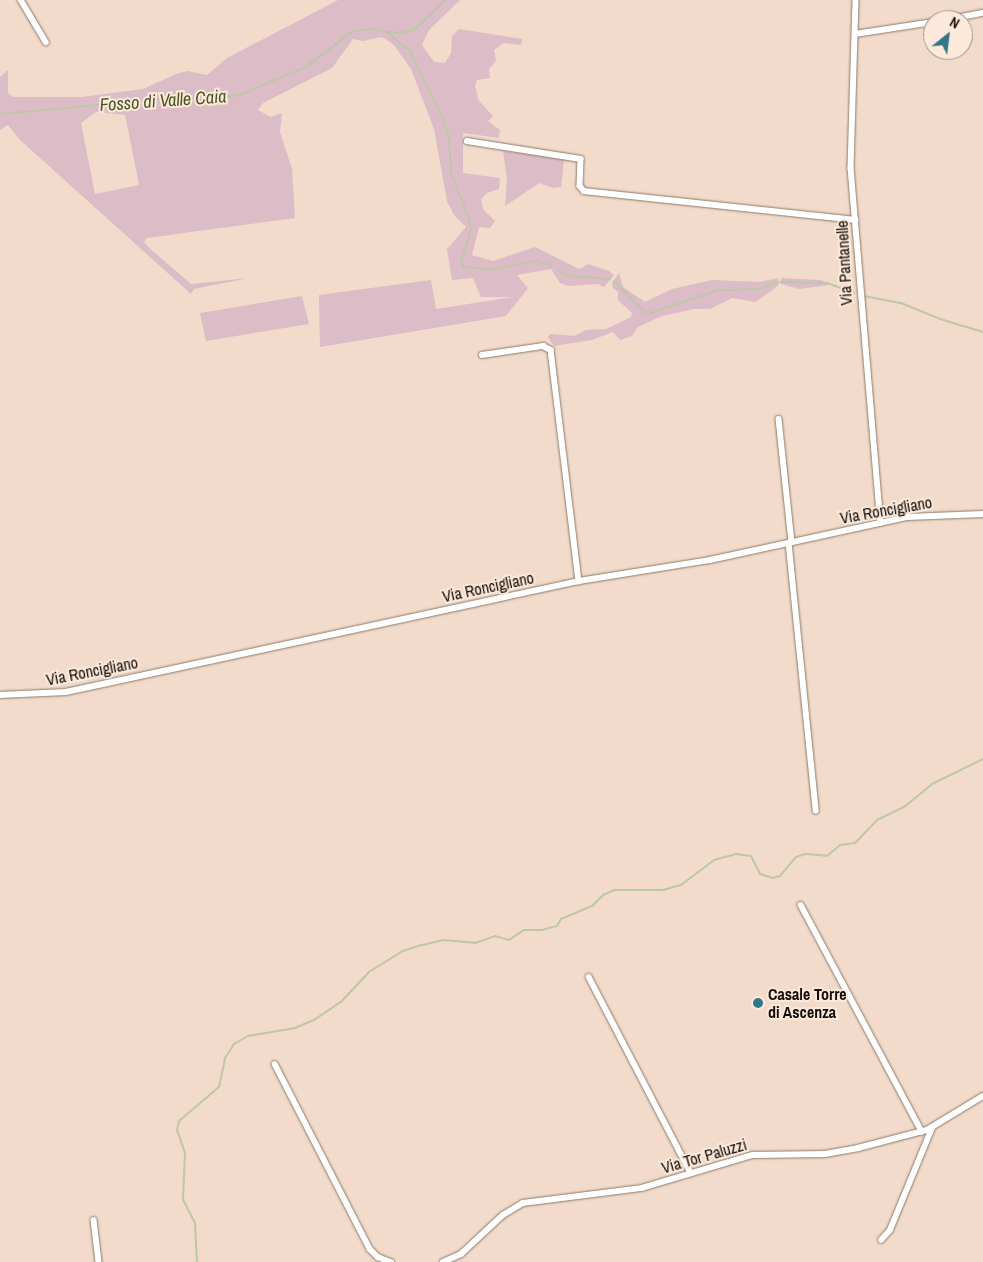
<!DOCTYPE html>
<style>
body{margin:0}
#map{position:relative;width:983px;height:1262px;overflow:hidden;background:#f2dbca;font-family:"Archivo Narrow",sans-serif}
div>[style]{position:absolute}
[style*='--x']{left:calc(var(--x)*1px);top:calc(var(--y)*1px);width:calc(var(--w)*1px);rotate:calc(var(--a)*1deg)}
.green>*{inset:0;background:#dcbcc7}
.stream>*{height:2px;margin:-1px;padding:0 1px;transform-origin:1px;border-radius:1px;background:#bec7a8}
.roads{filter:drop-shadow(0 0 1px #8e796a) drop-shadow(0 0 1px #8e796a)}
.street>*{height:5.5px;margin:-2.75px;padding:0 2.75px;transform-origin:2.75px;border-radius:2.75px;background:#fff}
.dots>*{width:14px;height:14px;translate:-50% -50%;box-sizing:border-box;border:2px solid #fce9db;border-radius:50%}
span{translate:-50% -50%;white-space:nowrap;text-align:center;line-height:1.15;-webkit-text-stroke:4px #fce9db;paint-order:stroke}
.street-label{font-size:16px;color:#130c06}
.poi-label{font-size:16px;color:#130c06;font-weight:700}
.left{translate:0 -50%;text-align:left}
.water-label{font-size:18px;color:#4a5524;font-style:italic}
.north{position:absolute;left:923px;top:10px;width:50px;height:50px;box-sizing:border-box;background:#fce9db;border:1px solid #9f9186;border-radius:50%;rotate:29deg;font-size:14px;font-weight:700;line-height:20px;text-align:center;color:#130c06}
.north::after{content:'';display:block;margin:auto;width:18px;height:22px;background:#327785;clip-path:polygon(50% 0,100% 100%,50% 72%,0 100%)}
</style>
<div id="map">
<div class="green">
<i style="clip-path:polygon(evenodd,338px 0,460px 0,429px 30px,422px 45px,434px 62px,445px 63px,451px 53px,452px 36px,459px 29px,522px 39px,521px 45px,504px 43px,494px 50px,496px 61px,489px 69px,490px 78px,477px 80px,475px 86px,479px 101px,493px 116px,488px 121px,500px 130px,499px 138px,463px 133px,463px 173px,500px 178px,499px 189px,487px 193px,481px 199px,483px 209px,495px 221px,490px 228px,479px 227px,472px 255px,493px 261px,535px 247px,579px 269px,588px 264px,609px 271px,614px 275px,604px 287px,598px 284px,568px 286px,560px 283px,551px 269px,517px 275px,528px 288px,506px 316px,320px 347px,319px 295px,431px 280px,436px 309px,513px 297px,481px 297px,473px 278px,452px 280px,447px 249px,466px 227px,454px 215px,447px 201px,434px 129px,411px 69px,394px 45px,382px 37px,363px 41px,353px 39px,332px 68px,263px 103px,258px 110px,271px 117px,282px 113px,280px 132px,292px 169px,295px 218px,147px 238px,144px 242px,148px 247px,191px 284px,249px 278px,194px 289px,191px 294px,20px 140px,8px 125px,0 130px,0 77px,8px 70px,8px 93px,13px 97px,81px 97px,143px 89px,176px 74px,187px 71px,207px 75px,227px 58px,338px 0,96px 112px,125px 115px,139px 185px,95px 194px,81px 123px,96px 112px)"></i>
<i style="clip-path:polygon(503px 151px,564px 159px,561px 187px,553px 188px,539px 183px,505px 206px,507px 178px)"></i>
<i style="clip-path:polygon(619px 273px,623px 287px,645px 302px,672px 289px,712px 280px,760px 282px,778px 278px,779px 285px,756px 302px,732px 298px,710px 309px,694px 309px,662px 316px,638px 327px,632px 336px,620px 340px,613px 332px,592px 340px,554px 346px,548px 337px,550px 334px,574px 336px,586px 330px,606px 329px,631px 317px,632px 313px,618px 300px,618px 292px,613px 288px,612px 283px)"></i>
<i style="clip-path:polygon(781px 278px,821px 280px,830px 285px,799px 289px,781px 284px)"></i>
<i style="clip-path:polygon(302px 296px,309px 324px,206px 341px,200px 313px)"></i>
</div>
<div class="stream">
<i style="--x:387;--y:32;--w:30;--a:40"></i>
<i style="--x:410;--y:51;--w:76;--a:64.1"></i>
<i style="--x:443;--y:119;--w:19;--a:72"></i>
<i style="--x:449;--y:137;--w:35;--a:87"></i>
<i style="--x:451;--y:172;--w:50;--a:69"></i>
<i style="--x:469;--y:219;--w:10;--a:79"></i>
<i style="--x:471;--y:229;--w:34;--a:107"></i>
<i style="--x:461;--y:262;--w:6;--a:59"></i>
<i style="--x:464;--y:267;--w:27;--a:6"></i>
<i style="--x:491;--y:270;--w:45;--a:-11.6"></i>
<i style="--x:535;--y:261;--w:16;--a:14"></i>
<i style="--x:0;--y:114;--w:165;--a:-5.2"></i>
<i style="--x:164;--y:99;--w:51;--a:0"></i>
<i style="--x:215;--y:99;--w:27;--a:-10"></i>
<i style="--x:242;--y:94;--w:69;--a:-22.9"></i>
<i style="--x:306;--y:67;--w:59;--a:-37.5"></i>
<i style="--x:353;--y:31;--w:17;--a:-7"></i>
<i style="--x:370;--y:29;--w:30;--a:8"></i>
<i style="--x:400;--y:33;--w:14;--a:-12"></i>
<i style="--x:414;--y:30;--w:43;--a:-44.1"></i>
<i style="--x:559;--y:270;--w:10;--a:37"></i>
<i style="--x:567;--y:276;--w:43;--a:4"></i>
<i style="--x:614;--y:281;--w:43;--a:45.9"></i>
<i style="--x:644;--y:312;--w:7;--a:8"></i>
<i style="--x:651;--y:313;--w:72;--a:-18.7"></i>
<i style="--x:719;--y:290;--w:39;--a:-1"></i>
<i style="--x:758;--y:289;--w:21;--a:-19"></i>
<i style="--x:780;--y:282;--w:47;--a:1.2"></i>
<i style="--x:827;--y:283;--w:29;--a:20"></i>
<i style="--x:864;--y:296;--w:38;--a:11"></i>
<i style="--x:901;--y:303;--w:42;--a:22.3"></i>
<i style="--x:940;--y:319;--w:45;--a:16.8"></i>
<i style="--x:197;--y:1262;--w:39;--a:-93"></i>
<i style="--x:195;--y:1223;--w:27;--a:-117"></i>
<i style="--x:183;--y:1199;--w:46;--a:-87.5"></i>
<i style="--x:185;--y:1153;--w:24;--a:-109"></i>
<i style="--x:177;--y:1130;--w:9;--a:-77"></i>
<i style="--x:179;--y:1121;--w:52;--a:-40.4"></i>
<i style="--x:219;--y:1087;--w:30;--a:-78"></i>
<i style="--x:225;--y:1058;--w:17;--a:-57"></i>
<i style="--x:234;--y:1044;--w:16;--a:-30"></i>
<i style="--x:248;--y:1036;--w:48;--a:-9.7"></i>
<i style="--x:295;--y:1028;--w:21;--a:-23"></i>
<i style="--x:314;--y:1020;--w:32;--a:-34"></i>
<i style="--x:341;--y:1002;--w:41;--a:-47"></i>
<i style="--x:369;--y:972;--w:40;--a:-32"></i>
<i style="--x:403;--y:951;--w:20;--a:-18"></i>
<i style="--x:422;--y:945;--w:22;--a:-13"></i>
<i style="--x:443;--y:940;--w:32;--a:5"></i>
<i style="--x:475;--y:943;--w:21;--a:-19"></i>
<i style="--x:495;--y:936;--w:15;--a:16"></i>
<i style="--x:509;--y:940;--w:18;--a:-34"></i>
<i style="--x:524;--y:930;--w:18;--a:0"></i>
<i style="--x:542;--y:930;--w:16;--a:-15"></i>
<i style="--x:557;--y:926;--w:8;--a:-60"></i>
<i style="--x:561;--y:919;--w:34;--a:-23"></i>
<i style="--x:592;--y:906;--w:16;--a:-45"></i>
<i style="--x:603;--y:895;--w:12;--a:-24"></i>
<i style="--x:614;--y:890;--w:49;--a:0"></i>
<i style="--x:663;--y:890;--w:19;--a:-16"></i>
<i style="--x:681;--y:885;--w:41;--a:-37.1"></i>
<i style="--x:714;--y:860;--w:23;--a:-15"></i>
<i style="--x:736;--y:854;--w:15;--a:8"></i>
<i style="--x:751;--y:856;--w:20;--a:63"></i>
<i style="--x:760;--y:874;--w:14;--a:17"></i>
<i style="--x:773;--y:878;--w:7;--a:-16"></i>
<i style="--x:780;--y:876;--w:25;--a:-50"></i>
<i style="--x:796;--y:857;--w:10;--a:-17"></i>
<i style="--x:806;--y:854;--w:21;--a:5"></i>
<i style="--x:827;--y:856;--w:17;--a:-40"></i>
<i style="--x:840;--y:845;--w:15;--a:-8"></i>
<i style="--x:855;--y:843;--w:32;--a:-46"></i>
<i style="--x:877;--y:820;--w:30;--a:-26"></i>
<i style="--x:904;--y:807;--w:36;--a:-39"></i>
<i style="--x:932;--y:784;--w:57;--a:-26.1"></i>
</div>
<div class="roads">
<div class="street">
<i style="--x:21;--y:0;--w:49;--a:59.2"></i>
<i style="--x:856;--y:0;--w:168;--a:91.7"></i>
<i style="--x:851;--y:168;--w:356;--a:85.2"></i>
<i style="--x:946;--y:20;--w:38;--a:-11"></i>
<i style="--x:855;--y:34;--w:79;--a:-8.7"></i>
<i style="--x:467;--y:141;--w:115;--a:9"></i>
<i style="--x:581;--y:159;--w:27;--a:92"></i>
<i style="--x:580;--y:186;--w:6;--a:51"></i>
<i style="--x:584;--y:191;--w:273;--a:6.1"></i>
<i style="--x:482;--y:355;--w:62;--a:-8.4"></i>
<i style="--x:543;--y:346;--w:9;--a:27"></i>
<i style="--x:551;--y:350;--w:233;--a:83.1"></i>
<i style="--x:779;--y:419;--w:124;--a:84"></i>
<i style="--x:789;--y:543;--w:269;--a:84.2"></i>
<i style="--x:0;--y:695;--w:66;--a:-2.6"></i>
<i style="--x:66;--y:692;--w:525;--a:-12.21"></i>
<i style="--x:579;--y:581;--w:133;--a:-9.1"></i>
<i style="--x:710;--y:560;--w:202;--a:-12.3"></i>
<i style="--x:907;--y:517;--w:76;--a:-2.3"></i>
<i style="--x:801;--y:905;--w:257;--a:61.9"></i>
<i style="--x:589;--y:977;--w:221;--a:62.5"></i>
<i style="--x:275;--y:1064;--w:208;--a:62.8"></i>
<i style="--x:370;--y:1249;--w:11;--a:45"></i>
<i style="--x:378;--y:1257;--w:14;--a:21"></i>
<i style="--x:94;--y:1220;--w:42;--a:83.2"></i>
<i style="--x:881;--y:1240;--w:13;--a:-48"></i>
<i style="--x:890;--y:1230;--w:110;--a:-67.6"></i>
<i style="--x:443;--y:1262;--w:20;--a:-24"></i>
<i style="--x:461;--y:1254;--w:57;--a:-42.9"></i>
<i style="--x:503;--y:1215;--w:23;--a:-31"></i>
<i style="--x:523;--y:1203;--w:120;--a:-7.2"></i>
<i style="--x:642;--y:1188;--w:116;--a:-16.6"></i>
<i style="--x:753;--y:1155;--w:72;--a:-0.8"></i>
<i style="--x:825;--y:1154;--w:34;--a:-10"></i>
<i style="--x:858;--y:1148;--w:71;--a:-14.6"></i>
<i style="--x:927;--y:1130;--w:66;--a:-31.3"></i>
</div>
</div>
<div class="dots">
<i style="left:758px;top:1003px;background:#327785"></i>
</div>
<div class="street-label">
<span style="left:844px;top:263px;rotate:-93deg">Via Pantanelle</span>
<span style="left:886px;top:510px;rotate:-10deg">Via Roncigliano</span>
<span style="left:488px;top:587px;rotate:-12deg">Via Roncigliano</span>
<span style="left:92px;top:671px;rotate:-11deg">Via Roncigliano</span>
<span style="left:704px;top:1156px;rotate:-16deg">Via Tor Paluzzi</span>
</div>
<div class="poi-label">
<span class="left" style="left:768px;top:1003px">Casale Torre<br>di Ascenza</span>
</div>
<div class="water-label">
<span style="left:163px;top:101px;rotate:-4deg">Fosso di Valle Caia</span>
</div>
<div class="north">N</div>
</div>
